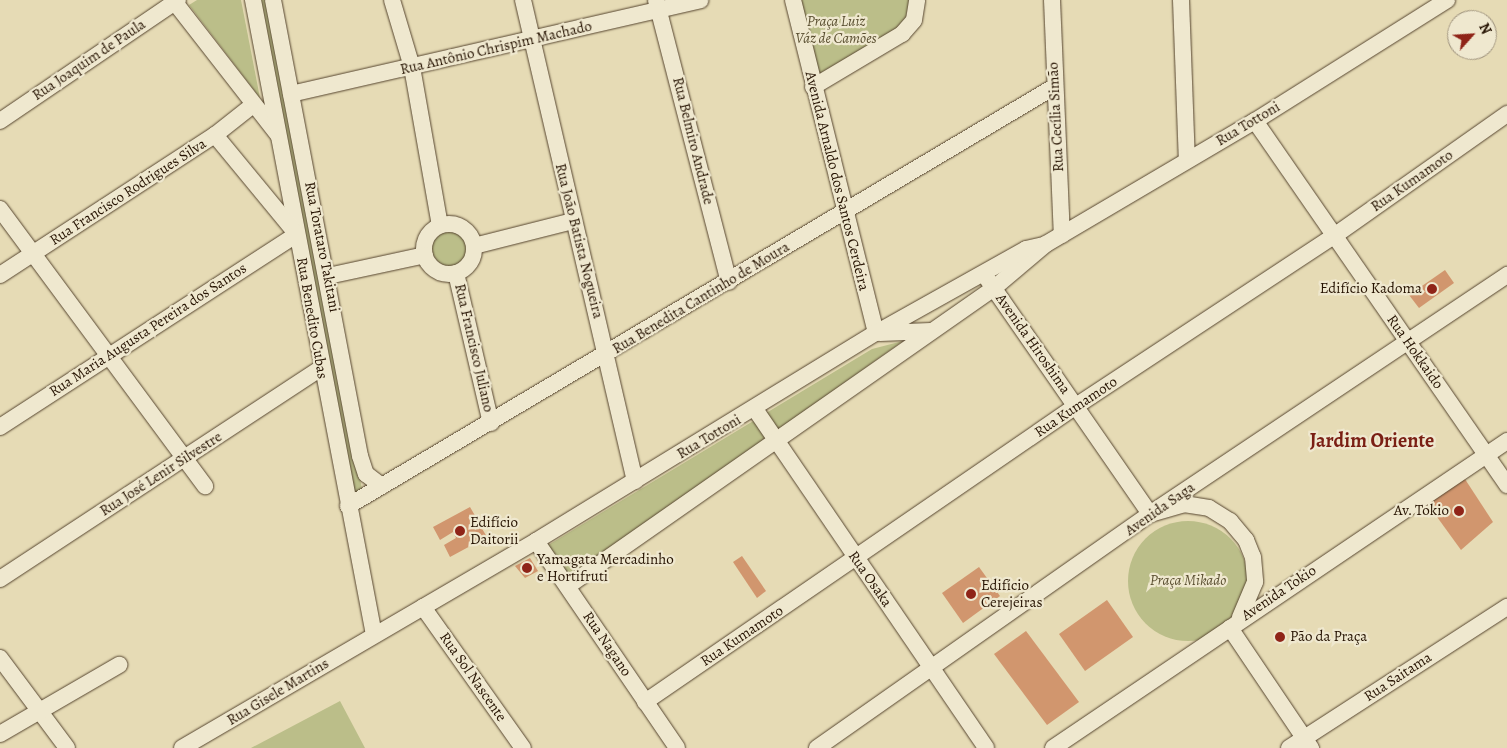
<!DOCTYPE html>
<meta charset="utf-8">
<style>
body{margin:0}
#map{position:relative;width:1507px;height:748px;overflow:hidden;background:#e6dbb5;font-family:Alegreya,serif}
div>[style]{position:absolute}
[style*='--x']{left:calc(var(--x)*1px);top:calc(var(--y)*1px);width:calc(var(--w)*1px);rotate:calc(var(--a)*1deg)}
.green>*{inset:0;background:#bbbe89}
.round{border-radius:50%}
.building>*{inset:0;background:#d1966e}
.roads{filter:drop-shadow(0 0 1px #56452f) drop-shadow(0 0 1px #56452f)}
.minor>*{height:16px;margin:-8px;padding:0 8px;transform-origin:8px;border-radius:8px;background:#efe8cf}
.minor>.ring{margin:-8px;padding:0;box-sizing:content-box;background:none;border:16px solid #efe8cf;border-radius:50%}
.dots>*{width:14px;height:14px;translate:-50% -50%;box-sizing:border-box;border:2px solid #efe8cf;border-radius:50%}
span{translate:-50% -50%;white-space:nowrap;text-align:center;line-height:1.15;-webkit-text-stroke:4.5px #efe8cf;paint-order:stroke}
.park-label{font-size:15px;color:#5a4f31;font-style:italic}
.street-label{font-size:15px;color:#261302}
.poi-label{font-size:15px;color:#261302}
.right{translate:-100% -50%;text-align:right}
.left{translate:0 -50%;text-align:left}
.district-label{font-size:20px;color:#7a1f14;font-weight:700}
.north{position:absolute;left:1447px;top:10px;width:50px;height:50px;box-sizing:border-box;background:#efe8cf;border:1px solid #9f937d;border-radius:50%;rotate:64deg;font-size:14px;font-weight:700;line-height:20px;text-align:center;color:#261302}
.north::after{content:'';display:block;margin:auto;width:18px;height:22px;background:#8f2418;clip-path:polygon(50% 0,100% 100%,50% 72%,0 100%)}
</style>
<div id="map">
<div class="green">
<i style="clip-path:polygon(197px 0,241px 0,260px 98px,189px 5px)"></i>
<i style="clip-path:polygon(256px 0,266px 0,362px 489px,353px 494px)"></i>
<i style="clip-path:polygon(798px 0,910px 0,904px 24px,817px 75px)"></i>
<i class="round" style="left:432px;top:230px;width:36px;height:36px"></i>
<i style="clip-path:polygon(903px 341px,568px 580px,545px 547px,872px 349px)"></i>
<i class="round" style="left:1128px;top:521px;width:120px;height:120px"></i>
<i style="clip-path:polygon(340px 701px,365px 748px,251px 748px)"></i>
</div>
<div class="building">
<i style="clip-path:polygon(1445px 270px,1454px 283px,1419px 308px,1409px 295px)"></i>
<i style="clip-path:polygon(1461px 473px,1493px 522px,1461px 550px,1424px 499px)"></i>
<i style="clip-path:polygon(470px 507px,477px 519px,471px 522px,475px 530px,481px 527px,487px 537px,450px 557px,444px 545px,456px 538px,453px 532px,440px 540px,433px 527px)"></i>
<i style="clip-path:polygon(742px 556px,766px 591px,757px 598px,733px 562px)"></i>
<i style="clip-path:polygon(530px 558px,538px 571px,525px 578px,515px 566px)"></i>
<i style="clip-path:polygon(979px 567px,1000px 596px,963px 623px,942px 593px)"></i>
<i style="clip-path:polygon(1107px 600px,1133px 637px,1085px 671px,1059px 634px)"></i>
<i style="clip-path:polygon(1026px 631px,1079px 702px,1047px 725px,994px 654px)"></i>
</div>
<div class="roads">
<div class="minor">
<i style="--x:173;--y:0;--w:171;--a:52.1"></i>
<i style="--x:253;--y:0;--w:646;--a:79.21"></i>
<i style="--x:273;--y:0;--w:464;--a:79.2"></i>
<i style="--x:360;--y:456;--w:19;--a:72"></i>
<i style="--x:366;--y:474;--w:20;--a:37"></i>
<i style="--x:392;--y:0;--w:70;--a:73.4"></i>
<i style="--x:412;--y:67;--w:160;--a:80"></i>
<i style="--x:523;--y:0;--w:494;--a:76.9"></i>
<i style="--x:656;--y:0;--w:291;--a:75.5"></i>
<i style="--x:793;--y:0;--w:343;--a:76"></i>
<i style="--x:1052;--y:0;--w:235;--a:87.6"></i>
<i style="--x:1181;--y:0;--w:160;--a:87.9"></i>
<i style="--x:813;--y:87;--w:104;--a:-30.8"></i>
<i style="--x:902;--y:34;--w:18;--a:-49"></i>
<i style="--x:914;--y:20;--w:20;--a:-81"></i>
<i style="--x:291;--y:94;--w:420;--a:-12.9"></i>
<i style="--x:0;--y:121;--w:215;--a:-34.2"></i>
<i style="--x:1255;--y:121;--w:443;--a:55.3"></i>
<i style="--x:215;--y:135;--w:126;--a:50.5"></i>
<i style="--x:0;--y:209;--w:345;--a:53.5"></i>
<i class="ring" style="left:424px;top:224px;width:34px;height:34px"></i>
<i style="--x:474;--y:246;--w:102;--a:-14.2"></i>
<i style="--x:456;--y:273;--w:154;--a:76.9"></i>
<i style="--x:0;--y:275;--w:257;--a:-33.1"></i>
<i style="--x:215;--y:135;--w:48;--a:-38.3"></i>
<i style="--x:328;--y:276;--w:99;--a:-12.2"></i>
<i style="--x:988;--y:280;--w:285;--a:55.3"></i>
<i style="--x:1150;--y:514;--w:35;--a:-16"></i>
<i style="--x:1184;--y:504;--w:25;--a:9"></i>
<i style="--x:1209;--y:508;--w:25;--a:32"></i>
<i style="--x:1230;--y:521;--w:25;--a:50"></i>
<i style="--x:1246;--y:540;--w:18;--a:68"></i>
<i style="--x:1253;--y:557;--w:25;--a:85"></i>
<i style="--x:1255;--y:582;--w:39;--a:113"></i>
<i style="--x:880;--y:333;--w:51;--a:-2.2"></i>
<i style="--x:755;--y:409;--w:410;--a:55.7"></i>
<i style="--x:0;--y:427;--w:354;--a:-33"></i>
<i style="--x:348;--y:506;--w:821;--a:-30.69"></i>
<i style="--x:536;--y:541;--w:250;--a:55.7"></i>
<i style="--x:0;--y:579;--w:384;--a:-33.3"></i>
<i style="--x:568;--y:586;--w:520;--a:-34.97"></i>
<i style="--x:994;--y:288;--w:68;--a:-40.2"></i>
<i style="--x:1046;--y:244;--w:243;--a:-30.5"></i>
<i style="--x:1255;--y:121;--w:227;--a:-32.2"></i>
<i style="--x:423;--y:607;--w:173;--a:54.7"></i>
<i style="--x:1230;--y:628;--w:145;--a:56"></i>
<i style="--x:0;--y:658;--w:112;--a:53.3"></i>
<i style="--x:645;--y:702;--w:523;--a:-34.48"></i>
<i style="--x:1076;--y:406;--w:309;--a:-33.4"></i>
<i style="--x:1334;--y:236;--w:212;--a:-35.2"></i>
<i style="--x:0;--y:734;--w:138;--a:-30.1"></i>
<i style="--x:182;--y:748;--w:410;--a:-30.3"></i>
<i style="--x:536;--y:541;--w:399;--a:-31.5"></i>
<i style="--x:876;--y:333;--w:172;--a:-29.2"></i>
<i style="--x:1026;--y:249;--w:18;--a:-13"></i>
<i style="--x:817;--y:748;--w:407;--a:-35.1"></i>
<i style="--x:1150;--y:514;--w:430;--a:-33.8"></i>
<i style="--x:1053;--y:748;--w:548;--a:-34.07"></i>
<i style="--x:1289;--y:748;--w:260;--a:-32.9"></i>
</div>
</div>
<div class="dots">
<i style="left:1432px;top:289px;background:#8f2418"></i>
<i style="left:1459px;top:511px;background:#8f2418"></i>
<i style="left:460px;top:531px;background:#8f2418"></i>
<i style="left:527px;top:568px;background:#8f2418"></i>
<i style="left:971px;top:594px;background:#8f2418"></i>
<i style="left:1280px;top:637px;background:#8f2418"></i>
</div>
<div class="park-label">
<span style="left:836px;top:30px">Praça Luiz<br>Váz de Camões</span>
<span style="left:1188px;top:581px">Praça Mikado</span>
</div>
<div class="street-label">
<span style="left:496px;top:48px;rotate:-13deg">Rua Antônio Chrispim Machado</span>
<span style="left:89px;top:60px;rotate:-34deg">Rua Joaquim de Paula</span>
<span style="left:1056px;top:117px;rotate:-93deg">Rua Cecília Simão</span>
<span style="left:1248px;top:124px;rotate:-31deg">Rua Tottoni</span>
<span style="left:693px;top:141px;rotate:76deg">Rua Belmiro Andrade</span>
<span style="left:837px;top:181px;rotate:76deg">Avenida Arnaldo dos Santos Cerdeira</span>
<span style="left:1412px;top:181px;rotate:-35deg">Rua Kumamoto</span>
<span style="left:128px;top:192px;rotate:-33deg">Rua Francisco Rodrigues Silva</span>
<span style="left:579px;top:241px;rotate:76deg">Rua João Batista Nogueira</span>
<span style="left:322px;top:247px;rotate:79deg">Rua Torataro Takitani</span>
<span style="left:701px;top:298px;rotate:-31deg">Rua Benedita Cantinho de Moura</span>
<span style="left:312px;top:318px;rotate:80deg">Rua Benedito Cubas</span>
<span style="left:148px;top:330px;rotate:-33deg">Rua Maria Augusta Pereira dos Santos</span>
<span style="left:1033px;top:344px;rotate:55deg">Avenida Hiroshima</span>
<span style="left:474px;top:348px;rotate:77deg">Rua Francisco Juliano</span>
<span style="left:1415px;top:352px;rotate:55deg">Rua Hokkaido</span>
<span style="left:1076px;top:407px;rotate:-34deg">Rua Kumamoto</span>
<span style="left:709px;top:437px;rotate:-31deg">Rua Tottoni</span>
<span style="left:161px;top:474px;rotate:-33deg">Rua José Lenir Silvestre</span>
<span style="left:1160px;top:509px;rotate:-35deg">Avenida Saga</span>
<span style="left:870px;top:579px;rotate:55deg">Rua Osaka</span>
<span style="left:1279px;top:593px;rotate:-34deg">Avenida Tokio</span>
<span style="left:742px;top:636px;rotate:-34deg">Rua Kumamoto</span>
<span style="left:607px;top:644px;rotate:56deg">Rua Nagano</span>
<span style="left:473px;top:677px;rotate:55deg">Rua Sol Nascente</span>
<span style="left:1398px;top:677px;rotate:-33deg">Rua Saitama</span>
<span style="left:278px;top:692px;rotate:-31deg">Rua Gisele Martins</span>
</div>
<div class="poi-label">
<span class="right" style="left:1422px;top:289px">Edifício Kadoma</span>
<span class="right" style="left:1449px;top:511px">Av. Tokio</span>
<span class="left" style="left:470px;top:531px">Edifício<br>Daitorii</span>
<span class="left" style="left:537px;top:568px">Yamagata Mercadinho<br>e Hortifruti</span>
<span class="left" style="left:981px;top:594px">Edifício<br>Cerejeiras</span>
<span class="left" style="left:1290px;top:637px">Pão da Praça</span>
</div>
<div class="district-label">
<span style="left:1372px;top:440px">Jardim Oriente</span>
</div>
<div class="north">N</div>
</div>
